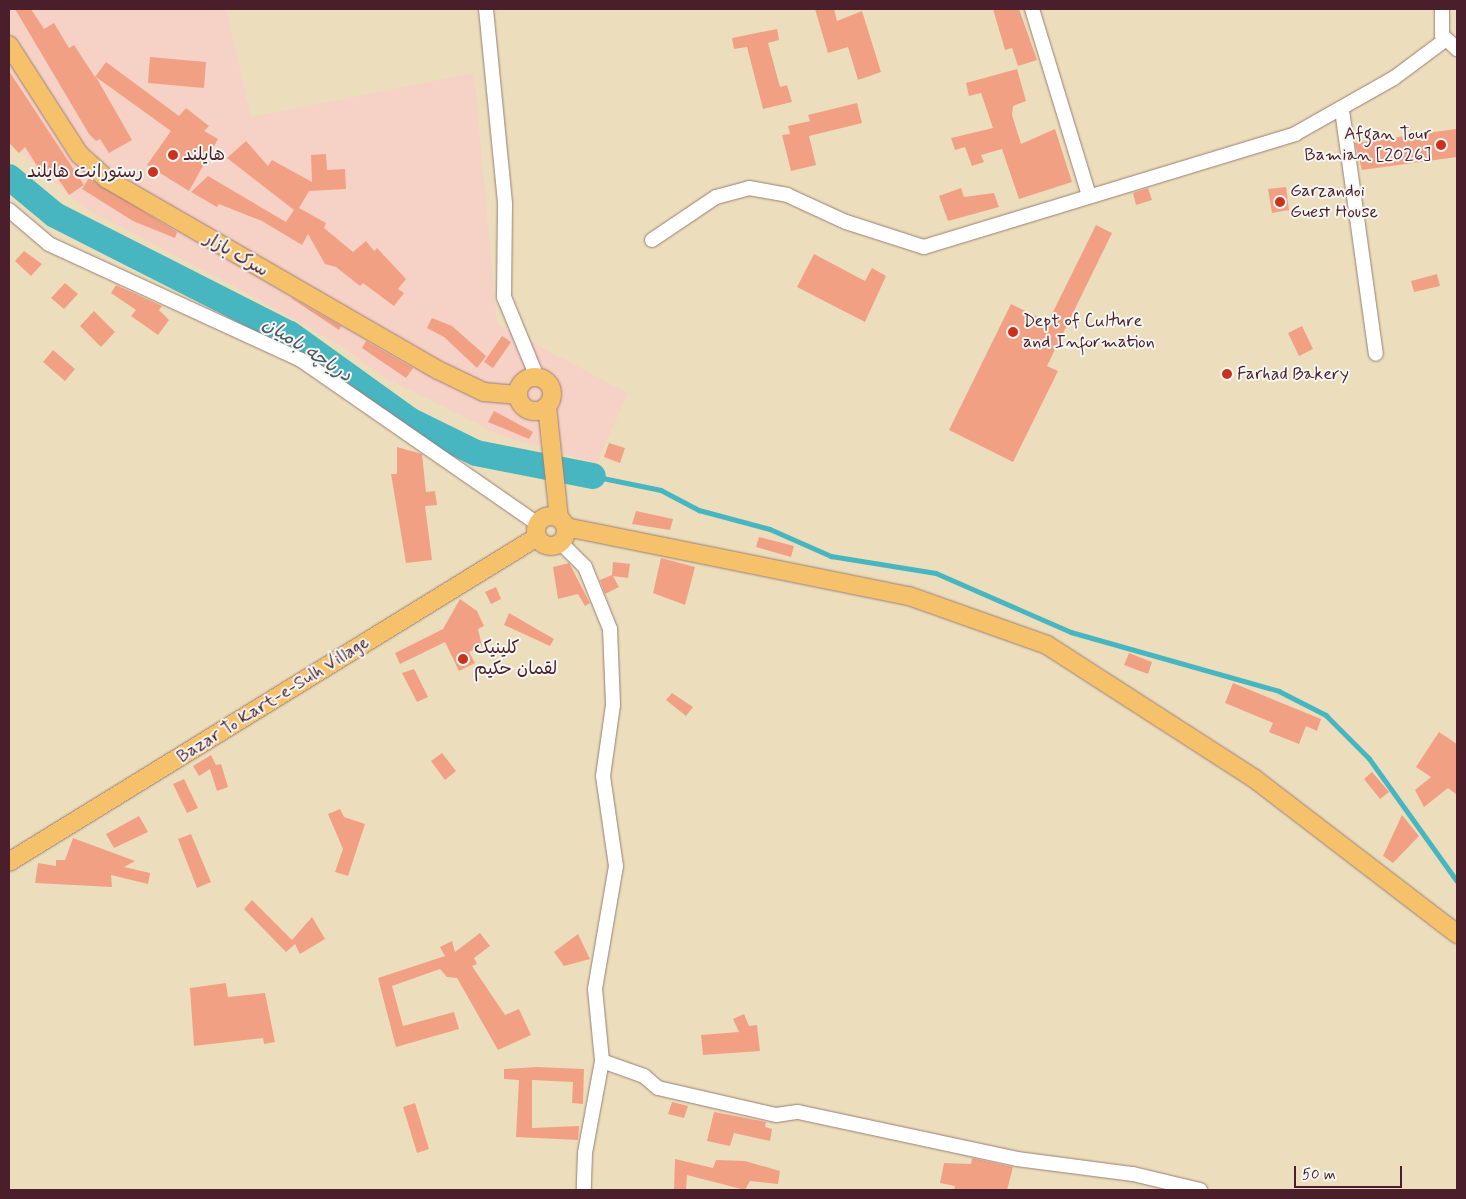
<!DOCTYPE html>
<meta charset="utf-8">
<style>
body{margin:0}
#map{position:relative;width:1466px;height:1199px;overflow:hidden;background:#ecdebc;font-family:Mynerve,"Playpen Sans Arabic",sans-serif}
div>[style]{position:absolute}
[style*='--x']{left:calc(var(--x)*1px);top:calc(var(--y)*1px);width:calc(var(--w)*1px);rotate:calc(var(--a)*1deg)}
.built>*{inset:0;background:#f6d1c5}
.stream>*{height:4.5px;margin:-2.25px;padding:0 2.25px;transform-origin:2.25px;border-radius:2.25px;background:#48b6c1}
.river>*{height:26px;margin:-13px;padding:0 13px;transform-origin:13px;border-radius:13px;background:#48b6c1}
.building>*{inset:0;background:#f2a084}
.roads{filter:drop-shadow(0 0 1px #9b7e74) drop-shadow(0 0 1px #9b7e74)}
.minor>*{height:14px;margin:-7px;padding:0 7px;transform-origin:7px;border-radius:7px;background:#fff}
.major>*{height:18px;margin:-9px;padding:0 9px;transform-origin:9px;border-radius:9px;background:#f6c16b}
.major>.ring{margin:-9px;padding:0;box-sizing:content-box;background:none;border:18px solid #f6c16b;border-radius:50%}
.dots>*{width:14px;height:14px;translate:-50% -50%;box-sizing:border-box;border:2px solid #f6f6f2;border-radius:50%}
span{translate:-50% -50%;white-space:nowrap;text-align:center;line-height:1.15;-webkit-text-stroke:4px #f6f6f2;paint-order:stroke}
.poi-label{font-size:18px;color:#4a1f2b}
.right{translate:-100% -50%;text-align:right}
.left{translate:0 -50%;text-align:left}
.street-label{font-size:18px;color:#4a1f2b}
.water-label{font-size:19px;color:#495b67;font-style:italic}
.frame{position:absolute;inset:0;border:10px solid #4a1f2b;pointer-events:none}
.scale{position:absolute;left:1294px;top:1166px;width:108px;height:22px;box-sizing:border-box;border:2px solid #4a1f2b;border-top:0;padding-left:6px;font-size:15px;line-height:18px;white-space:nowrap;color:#4a1f2b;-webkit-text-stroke:4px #f6f6f2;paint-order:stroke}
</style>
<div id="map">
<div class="built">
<i style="clip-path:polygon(9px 9px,226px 9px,251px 117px,474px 73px,497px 324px,628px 393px,597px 463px,502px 436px,383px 377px,347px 350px,256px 298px,83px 207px,9px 142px)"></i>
</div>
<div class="stream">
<i style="--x:593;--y:476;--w:69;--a:11.6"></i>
<i style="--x:661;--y:490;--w:43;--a:27.8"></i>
<i style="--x:699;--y:510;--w:73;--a:15"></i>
<i style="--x:770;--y:529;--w:67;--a:23.9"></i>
<i style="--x:831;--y:556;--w:106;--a:9.2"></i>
<i style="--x:936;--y:573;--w:147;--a:23.6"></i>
<i style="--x:1071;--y:632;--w:216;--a:15.8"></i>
<i style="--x:1279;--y:691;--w:53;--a:27.1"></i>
<i style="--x:1326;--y:715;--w:61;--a:45"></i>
<i style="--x:1369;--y:758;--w:151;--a:54.4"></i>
</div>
<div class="river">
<i style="--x:9;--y:177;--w:60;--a:39.6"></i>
<i style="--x:55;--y:215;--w:263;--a:26.9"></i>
<i style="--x:290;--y:334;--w:149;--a:35.7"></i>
<i style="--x:411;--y:421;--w:72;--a:26.2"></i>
<i style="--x:476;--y:453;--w:119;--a:11.1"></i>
</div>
<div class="building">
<i style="clip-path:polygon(15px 9px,31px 9px,44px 29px,54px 23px,69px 48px,74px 45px,95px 77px,106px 62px,179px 116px,186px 108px,209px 126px,204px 131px,218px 139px,189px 191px,147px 165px,171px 131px,96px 77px,132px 140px,109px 153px,100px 139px,96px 141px,89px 134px)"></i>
<i style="clip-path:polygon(815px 9px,834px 9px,837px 21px,862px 11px,881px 72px,858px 80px,848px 47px,828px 53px)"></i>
<i style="clip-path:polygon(993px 9px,1019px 9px,1037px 60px,1018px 66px,1012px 48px,1005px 50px)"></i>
<i style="clip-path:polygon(777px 29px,779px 40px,768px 43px,780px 87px,787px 85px,792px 102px,763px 109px,747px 47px,734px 49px,732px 38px)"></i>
<i style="clip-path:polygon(150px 57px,206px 62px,204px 88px,148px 83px)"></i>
<i style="clip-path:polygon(1017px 69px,1026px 101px,1013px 106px,1012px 115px,1021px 144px,1055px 129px,1072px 182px,1019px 199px,1002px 149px,981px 155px,984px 162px,972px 166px,965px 147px,955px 150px,951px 138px,993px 128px,981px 93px,969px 96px,966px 83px)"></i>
<i style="clip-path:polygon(9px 71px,84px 185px,69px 195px,55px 174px,46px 180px,25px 147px,19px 153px,9px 143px)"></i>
<i style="clip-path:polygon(857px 103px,862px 123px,809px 136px,816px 165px,791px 171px,782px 135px,790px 134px,788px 126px,810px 121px,808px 115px)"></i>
<i style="clip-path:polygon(1456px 129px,1457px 157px,1362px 170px,1355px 143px)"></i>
<i style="clip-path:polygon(246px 141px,268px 166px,272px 160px,312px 182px,311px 155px,326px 154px,327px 170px,345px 169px,346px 189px,309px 191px,299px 208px,326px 223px,324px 228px,353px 252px,366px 241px,374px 251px,377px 248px,406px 279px,398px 289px,404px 293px,394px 306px,363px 283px,360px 286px,336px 267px,325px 264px,308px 234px,302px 245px,262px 221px,219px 204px,217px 207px,191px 192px,208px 176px,286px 222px,294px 210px,227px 158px)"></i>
<i style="clip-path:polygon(89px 178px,177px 232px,175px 238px,133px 221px,82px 189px)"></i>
<i style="clip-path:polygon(1286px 187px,1289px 210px,1272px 213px,1268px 189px)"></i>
<i style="clip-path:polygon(961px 188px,964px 197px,994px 193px,999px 207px,948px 221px,939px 196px)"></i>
<i style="clip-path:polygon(1148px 188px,1152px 200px,1136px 205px,1133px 193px)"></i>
<i style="clip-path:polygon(1096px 225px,1112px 233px,1047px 366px,1058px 371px,1013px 462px,949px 430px,1011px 304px,1048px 322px)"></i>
<i style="clip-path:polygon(24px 251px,42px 264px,31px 276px,15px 261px)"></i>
<i style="clip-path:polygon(814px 254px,865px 281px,872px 268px,886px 276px,865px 322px,797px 287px)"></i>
<i style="clip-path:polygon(1437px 274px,1440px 286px,1414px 292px,1411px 281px)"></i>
<i style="clip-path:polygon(65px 283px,78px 294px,64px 309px,51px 298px)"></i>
<i style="clip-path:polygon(116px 285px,162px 306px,159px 310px,169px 320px,158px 335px,131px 316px,136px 310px,111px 293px)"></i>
<i style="clip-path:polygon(291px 298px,292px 298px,341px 326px,339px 330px)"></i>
<i style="clip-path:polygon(94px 311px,115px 332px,101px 347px,80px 326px)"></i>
<i style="clip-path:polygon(432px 318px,452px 326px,486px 356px,477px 368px,444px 337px,427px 328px)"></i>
<i style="clip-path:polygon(1302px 326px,1313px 349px,1299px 356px,1288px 333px)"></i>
<i style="clip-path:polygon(502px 336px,511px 342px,493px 368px,484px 362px)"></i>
<i style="clip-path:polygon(366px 341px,413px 368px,406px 378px,362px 348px)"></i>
<i style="clip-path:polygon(53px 350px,75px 369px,65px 381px,43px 362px)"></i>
<i style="clip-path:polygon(494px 411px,533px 432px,529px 439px,488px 422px)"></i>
<i style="clip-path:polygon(609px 443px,625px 448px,620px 463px,604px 457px)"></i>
<i style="clip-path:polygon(397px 447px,422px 454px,426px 492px,435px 491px,437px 505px,425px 506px,432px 560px,406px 563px,391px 474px,397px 474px)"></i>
<i style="clip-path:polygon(636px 511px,673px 519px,670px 530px,632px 524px)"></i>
<i style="clip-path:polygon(759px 537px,794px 546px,791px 557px,756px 547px)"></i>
<i style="clip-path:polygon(661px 558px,695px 567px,685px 605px,653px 593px)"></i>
<i style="clip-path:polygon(613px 562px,630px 564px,628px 578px,613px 576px,619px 587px,605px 594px,600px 580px,612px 575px)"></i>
<i style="clip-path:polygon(569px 563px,590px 603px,585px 606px,578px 594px,558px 599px,553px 567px)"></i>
<i style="clip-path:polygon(496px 587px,501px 599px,491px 604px,485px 592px)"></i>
<i style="clip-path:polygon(460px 599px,477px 611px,484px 626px,478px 629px,482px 646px,469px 652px,475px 663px,459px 671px,445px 642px,400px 664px,395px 653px,443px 629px)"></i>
<i style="clip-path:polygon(509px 613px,554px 639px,550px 646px,504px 625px)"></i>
<i style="clip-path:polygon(1129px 653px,1152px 662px,1148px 674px,1124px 665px)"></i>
<i style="clip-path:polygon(414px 669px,428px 697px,417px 702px,402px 673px)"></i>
<i style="clip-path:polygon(1233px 683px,1321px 719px,1317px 731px,1306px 726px,1299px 744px,1269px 732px,1273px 723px,1225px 703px)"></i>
<i style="clip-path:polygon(672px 693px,693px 707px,686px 716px,666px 700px)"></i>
<i style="clip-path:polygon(1439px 732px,1457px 744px,1457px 795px,1448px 788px,1424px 807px,1415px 790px,1431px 777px,1416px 767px)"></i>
<i style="clip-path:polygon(442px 753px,456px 771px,445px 780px,431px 761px)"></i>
<i style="clip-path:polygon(211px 755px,216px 765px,221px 764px,228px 787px,217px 791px,210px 769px,199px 776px,193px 766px)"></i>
<i style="clip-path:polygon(1372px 772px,1389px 792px,1380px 799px,1364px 779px)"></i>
<i style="clip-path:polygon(184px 779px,198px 808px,187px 813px,173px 784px)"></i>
<i style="clip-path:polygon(340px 809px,344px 817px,365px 824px,348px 876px,335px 872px,343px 849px,328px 814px)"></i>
<i style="clip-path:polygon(1402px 815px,1419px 836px,1393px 863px,1383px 856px)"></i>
<i style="clip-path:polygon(139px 816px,148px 832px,114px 848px,106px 834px)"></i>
<i style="clip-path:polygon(191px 834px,211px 882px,197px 888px,178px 839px)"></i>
<i style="clip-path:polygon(73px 838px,135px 861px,124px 867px,150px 873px,148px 884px,111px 875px,112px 887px,35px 883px,38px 863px,56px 866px,56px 860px,65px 860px)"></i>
<i style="clip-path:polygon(252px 900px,292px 940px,312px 917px,325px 939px,300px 954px,295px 944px,286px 952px,244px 909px)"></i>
<i style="clip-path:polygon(480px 933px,490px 946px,474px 958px,477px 964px,472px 966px,505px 1015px,519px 1009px,531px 1035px,498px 1050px,457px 978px,447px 977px,440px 969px,392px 986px,403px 1026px,454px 1012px,459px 1029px,396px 1047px,378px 978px,445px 956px,440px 947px,452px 941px,455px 952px)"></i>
<i style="clip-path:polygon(578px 934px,590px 959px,564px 966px,554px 952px)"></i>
<i style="clip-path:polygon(226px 983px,228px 997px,265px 993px,275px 1042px,264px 1044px,263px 1038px,194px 1046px,190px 988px)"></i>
<i style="clip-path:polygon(744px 1014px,749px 1026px,757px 1025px,760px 1051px,703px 1055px,701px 1035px,739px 1032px,733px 1019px)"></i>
<i style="clip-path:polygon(537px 1067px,584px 1069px,583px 1104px,572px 1103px,573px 1082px,532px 1080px,532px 1128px,579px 1126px,578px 1140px,516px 1137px,519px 1080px,504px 1079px,504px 1069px)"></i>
<i style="clip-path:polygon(672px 1102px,688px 1106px,684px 1118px,668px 1114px)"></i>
<i style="clip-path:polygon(415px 1103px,429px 1149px,417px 1153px,403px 1107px)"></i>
<i style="clip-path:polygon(714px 1112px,766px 1122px,765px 1127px,772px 1129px,770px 1141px,734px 1133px,730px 1146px,707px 1141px)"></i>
<i style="clip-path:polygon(972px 1158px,1013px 1167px,1007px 1190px,954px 1190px,955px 1186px,940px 1183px,944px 1163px,971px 1164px)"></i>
<i style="clip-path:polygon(675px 1159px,713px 1168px,716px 1160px,745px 1161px,780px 1171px,778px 1184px,750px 1181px,745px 1190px,687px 1175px,686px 1190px,674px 1190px)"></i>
</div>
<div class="roads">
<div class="minor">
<i style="--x:486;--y:9;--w:196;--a:84.4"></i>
<i style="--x:505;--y:204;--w:93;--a:90.6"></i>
<i style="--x:504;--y:297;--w:87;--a:67.6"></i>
<i style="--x:1032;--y:9;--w:195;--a:73"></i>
<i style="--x:1442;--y:9;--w:26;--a:90"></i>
<i style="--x:1442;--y:35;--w:21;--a:43"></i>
<i style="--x:1342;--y:110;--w:246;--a:82.1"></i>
<i style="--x:9;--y:210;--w:52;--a:40.4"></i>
<i style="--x:49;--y:244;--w:277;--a:24.7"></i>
<i style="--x:301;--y:360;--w:288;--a:34.7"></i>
<i style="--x:652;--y:240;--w:77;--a:-33.9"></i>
<i style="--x:716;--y:197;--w:34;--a:-15"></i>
<i style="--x:749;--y:188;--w:39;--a:10"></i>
<i style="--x:787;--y:195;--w:65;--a:24.6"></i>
<i style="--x:846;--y:222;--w:82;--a:17.8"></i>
<i style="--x:924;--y:247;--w:388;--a:-16.9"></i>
<i style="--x:1295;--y:134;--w:114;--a:-29.5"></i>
<i style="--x:1394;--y:78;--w:64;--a:-36.7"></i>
<i style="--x:561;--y:543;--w:34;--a:45"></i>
<i style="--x:585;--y:567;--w:67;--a:68"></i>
<i style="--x:610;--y:629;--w:76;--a:87.7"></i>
<i style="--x:613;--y:705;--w:72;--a:98"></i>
<i style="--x:603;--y:776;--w:91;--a:81.8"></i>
<i style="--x:616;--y:866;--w:125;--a:99.7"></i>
<i style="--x:595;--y:989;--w:72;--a:84.4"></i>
<i style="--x:602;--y:1061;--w:94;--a:100.5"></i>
<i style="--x:585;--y:1153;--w:37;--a:92"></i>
<i style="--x:602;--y:1061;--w:45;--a:19.7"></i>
<i style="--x:644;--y:1076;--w:18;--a:41"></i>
<i style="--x:658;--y:1088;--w:121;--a:12.9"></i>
<i style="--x:776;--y:1115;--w:22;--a:-8"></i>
<i style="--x:798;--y:1112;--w:224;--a:12.1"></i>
<i style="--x:1017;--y:1159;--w:117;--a:7.4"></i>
<i style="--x:1133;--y:1174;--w:69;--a:13.4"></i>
</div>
<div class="major">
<i style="--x:9;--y:45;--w:130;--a:57.3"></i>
<i style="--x:79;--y:154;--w:38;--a:42"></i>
<i style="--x:107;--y:179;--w:382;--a:30"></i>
<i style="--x:438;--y:370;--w:51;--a:25.6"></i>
<i style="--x:484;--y:392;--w:34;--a:5"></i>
<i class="ring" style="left:518px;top:377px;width:16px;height:16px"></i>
<i style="--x:547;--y:406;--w:113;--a:83.9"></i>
<i class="ring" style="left:536px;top:516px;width:12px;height:12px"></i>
<i style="--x:566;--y:527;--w:350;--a:11.4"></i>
<i style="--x:909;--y:596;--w:146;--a:19.5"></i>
<i style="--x:1047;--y:645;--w:247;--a:32.8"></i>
<i style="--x:1255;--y:779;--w:255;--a:37.5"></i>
<i style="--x:9;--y:862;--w:620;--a:-31.61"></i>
</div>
</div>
<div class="dots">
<i style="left:1441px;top:145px;background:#c8321e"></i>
<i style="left:173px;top:155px;background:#c8321e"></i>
<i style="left:153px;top:172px;background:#c8321e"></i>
<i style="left:1280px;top:202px;background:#c8321e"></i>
<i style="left:1013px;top:332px;background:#c8321e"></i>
<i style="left:1227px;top:374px;background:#c8321e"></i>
<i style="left:463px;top:659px;background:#c8321e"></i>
</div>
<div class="poi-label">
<span class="right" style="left:1431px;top:145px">Afgan Tour<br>Bamian [2026]</span>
<span class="left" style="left:183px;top:155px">هایلند</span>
<span class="right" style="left:143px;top:172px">رستورانت هایلند</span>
<span class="left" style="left:1290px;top:202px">Garzandoi<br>Guest House</span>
<span class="left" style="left:1023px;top:332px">Dept of Culture<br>and Information</span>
<span class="left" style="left:1237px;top:374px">Farhad Bakery</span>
<span class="left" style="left:474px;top:659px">کلینیک<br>لقمان حکیم</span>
</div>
<div class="street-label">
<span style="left:236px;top:255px;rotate:30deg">سرک بازار</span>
<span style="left:273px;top:700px;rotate:-32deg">Bazar To Kart-e-Sulh Village</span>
</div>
<div class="water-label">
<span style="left:307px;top:350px;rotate:33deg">دریاچه بامیان</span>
</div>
<div class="frame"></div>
<div class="scale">50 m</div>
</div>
